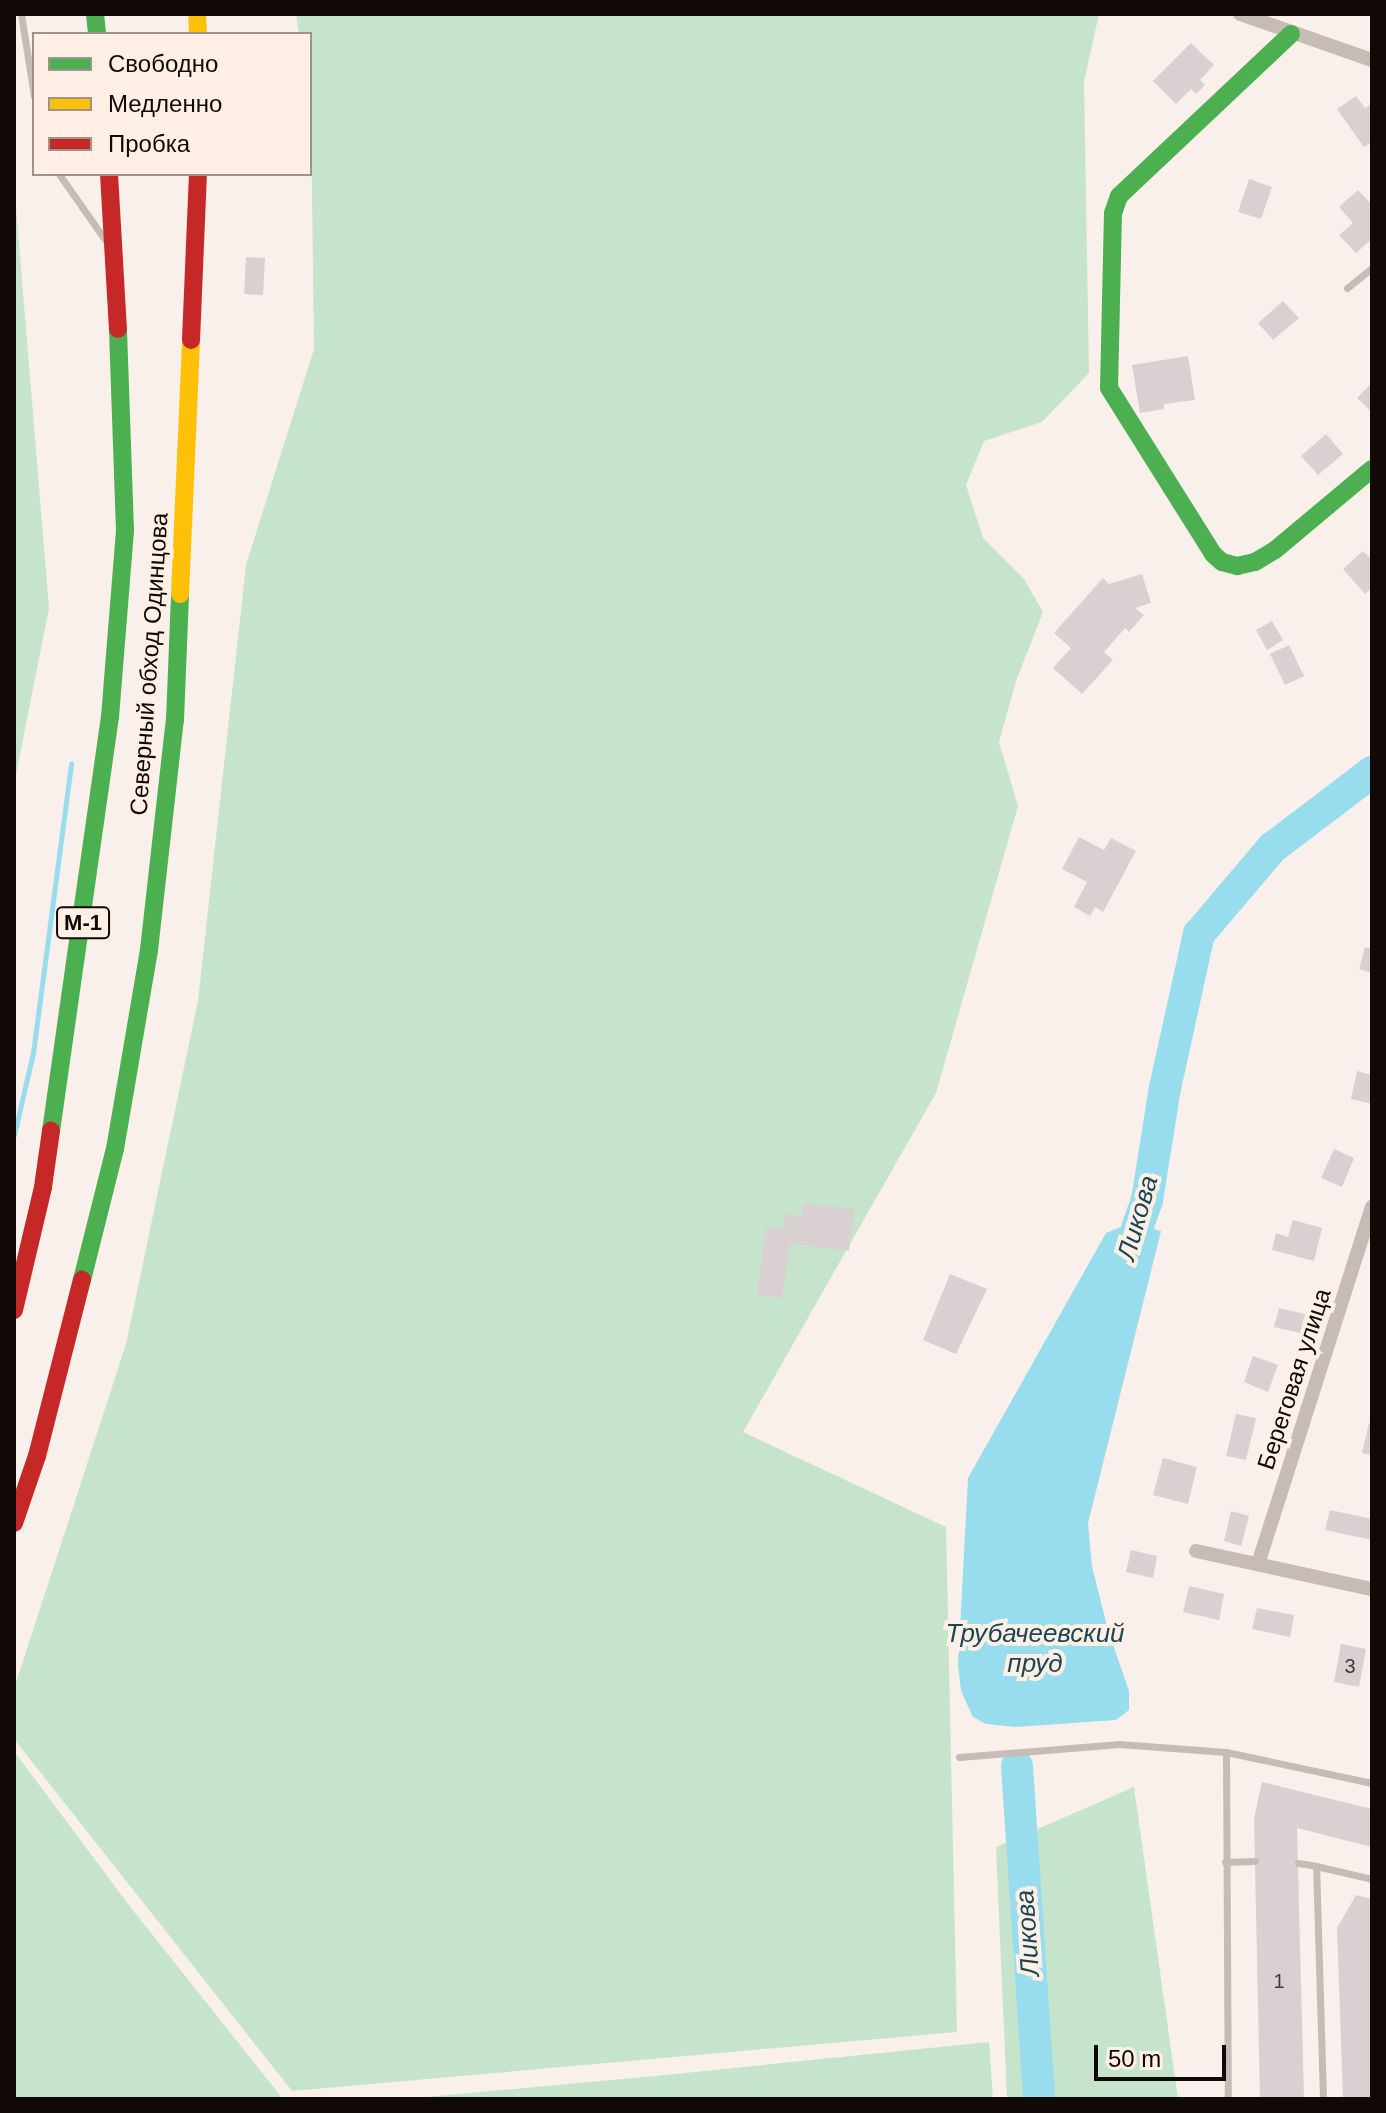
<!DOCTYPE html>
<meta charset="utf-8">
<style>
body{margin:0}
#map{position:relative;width:1386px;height:2113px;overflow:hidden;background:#f9f0eb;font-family:Arial,sans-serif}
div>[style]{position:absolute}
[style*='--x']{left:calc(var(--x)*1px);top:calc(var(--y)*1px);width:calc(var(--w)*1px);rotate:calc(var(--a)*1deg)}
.green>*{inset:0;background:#c6e4cb}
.water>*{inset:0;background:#98ddee}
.stream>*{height:5px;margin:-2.5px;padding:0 2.5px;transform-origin:2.5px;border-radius:2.5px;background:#98ddee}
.river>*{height:32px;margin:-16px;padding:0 16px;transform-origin:16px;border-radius:16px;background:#98ddee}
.building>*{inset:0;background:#d9d0d1}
.lane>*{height:7px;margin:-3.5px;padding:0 3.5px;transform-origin:3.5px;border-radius:3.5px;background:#c6bcb5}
.street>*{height:14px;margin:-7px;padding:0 7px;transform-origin:7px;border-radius:7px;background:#c6bcb5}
.fast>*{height:18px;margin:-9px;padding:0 9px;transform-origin:9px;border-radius:9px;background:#4caf50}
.slow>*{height:18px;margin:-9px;padding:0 9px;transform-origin:9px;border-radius:9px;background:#ffc107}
.jam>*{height:18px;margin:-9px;padding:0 9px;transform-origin:9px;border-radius:9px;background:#c62828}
span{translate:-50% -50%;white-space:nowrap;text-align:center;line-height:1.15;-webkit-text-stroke:8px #ffefe5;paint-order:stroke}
.number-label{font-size:20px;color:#433b38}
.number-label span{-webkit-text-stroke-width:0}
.shield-label span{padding:2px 6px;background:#ffefe5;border:2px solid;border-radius:6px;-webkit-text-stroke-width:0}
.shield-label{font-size:22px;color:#110905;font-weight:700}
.street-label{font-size:24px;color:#110905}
.water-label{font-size:26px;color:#1a4753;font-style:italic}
.frame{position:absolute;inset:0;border:16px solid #110905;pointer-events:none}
.legend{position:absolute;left:32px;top:32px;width:280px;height:144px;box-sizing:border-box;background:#ffefe5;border:2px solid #a0938b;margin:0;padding:10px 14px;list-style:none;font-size:24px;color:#110905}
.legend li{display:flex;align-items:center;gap:16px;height:40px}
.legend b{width:40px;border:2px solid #a0938b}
.scale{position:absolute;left:1094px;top:2045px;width:132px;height:36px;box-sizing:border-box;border:4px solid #110905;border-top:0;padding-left:10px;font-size:24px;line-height:28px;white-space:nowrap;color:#110905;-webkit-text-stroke:6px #ffefe5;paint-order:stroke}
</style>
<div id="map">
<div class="green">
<i style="clip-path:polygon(296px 14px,1099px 14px,1084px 82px,1089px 373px,1042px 422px,984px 441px,966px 485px,983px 538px,1024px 579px,1043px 612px,1016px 681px,999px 742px,1018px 806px,936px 1093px,743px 1432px,946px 1527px,957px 2032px,292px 2091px,14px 1739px,14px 1689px,126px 1344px,198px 1001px,246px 565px,314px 349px,310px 34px,299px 34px)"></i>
<i style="clip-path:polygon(14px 183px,49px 608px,14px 785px)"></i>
<i style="clip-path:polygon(14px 1751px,128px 1904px,283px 2099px,14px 2099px)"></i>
<i style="clip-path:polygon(1134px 1787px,1178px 2099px,1007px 2099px,996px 1847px)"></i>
<i style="clip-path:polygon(989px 2042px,993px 2099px,404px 2099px,655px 2076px)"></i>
</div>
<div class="water">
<i style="clip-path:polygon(1133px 1222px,1161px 1231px,1088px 1523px,1092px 1566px,1108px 1630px,1129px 1691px,1129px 1710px,1116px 1720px,1015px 1727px,986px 1724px,973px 1717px,961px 1691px,958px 1665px,968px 1478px,1106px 1233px)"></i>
</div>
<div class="stream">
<i style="--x:14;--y:1135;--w:84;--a:-77"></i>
<i style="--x:33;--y:1053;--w:292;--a:-82.5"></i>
</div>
<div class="river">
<i style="--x:1125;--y:1263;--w:67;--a:-70.8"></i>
<i style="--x:1147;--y:1200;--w:113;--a:-80.9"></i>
<i style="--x:1165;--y:1088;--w:158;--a:-77.6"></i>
<i style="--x:1199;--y:934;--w:113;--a:-49.7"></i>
<i style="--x:1272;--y:848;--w:126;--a:-37.2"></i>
<i style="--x:1017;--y:1766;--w:334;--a:86.2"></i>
</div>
<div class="building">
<i style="clip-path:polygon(1191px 43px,1214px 65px,1200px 80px,1205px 85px,1196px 94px,1191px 89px,1176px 104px,1153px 81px)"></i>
<i style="clip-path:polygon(1356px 96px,1365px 108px,1372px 104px,1372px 142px,1364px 147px,1337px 109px)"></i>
<i style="clip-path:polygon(1249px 179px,1272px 187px,1261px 219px,1238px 212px)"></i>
<i style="clip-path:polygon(1358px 190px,1372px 205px,1372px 239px,1356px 253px,1339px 235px,1353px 223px,1339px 207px)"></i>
<i style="clip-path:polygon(246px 257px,265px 258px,263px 295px,244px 294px)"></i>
<i style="clip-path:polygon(1283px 301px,1299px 318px,1273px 340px,1258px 323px)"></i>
<i style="clip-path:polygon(1188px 356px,1195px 400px,1164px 404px,1164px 409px,1140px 413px,1132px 365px)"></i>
<i style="clip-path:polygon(1372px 383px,1372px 412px,1357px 398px)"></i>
<i style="clip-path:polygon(1326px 434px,1343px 454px,1318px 475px,1301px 456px)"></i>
<i style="clip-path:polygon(1363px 551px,1372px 560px,1372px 588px,1365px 594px,1343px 569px)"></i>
<i style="clip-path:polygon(1142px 574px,1151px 603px,1135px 608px,1144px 615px,1129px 632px,1125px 628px,1104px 652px,1113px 660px,1082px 694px,1053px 668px,1071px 648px,1054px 633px,1103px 578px,1109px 584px)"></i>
<i style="clip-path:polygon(1272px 621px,1283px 640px,1267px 650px,1256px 630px)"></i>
<i style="clip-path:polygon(1289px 645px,1304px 676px,1285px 685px,1270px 654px)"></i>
<i style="clip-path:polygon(1079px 837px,1104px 850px,1111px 838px,1136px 851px,1103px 912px,1095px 907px,1090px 916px,1074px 907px,1087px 882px,1062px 869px)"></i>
<i style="clip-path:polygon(1365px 947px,1372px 949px,1372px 973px,1359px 969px)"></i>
<i style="clip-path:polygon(1357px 1071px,1372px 1075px,1372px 1104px,1351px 1099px)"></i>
<i style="clip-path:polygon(1334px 1149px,1354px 1158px,1342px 1187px,1321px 1178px)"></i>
<i style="clip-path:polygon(803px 1203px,855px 1209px,849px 1251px,790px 1243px,782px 1298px,757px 1295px,766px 1227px,782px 1228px,784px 1214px,801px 1216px)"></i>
<i style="clip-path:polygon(1293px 1220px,1322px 1228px,1314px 1261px,1272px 1250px,1276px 1233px,1288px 1237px)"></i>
<i style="clip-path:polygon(950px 1274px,987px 1289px,956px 1354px,923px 1340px)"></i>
<i style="clip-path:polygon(1279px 1308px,1305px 1314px,1300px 1333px,1274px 1327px)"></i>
<i style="clip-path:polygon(1253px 1356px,1278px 1365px,1268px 1392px,1244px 1382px)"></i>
<i style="clip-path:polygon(1236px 1414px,1256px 1418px,1246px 1460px,1226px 1456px)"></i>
<i style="clip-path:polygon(1369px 1423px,1372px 1423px,1372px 1455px,1362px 1453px)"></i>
<i style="clip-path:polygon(1163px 1458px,1197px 1467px,1188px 1504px,1153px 1495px)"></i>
<i style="clip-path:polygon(1330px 1510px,1372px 1519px,1372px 1540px,1325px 1530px)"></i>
<i style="clip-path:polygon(1231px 1511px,1249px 1516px,1241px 1546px,1224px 1541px)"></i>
<i style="clip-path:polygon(1131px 1550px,1157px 1556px,1153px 1578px,1126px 1572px)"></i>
<i style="clip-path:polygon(1189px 1586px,1224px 1594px,1219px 1620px,1183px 1612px)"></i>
<i style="clip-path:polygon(1257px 1608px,1294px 1615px,1290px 1637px,1252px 1629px)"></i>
<i style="clip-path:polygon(1341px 1644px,1366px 1649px,1359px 1687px,1334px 1682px)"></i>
<i style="clip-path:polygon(1262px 1782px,1372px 1809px,1372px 1847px,1297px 1828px,1304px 2099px,1260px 2099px,1254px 1818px)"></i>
<i style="clip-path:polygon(1356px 1895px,1372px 1899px,1372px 2099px,1343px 2099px,1337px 1928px)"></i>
</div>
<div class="lane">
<i style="--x:21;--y:14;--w:83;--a:81"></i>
<i style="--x:59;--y:174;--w:82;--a:55"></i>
<i style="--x:1347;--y:288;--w:32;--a:-39"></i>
<i style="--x:1226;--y:1752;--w:347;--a:89.7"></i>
<i style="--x:959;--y:1757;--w:161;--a:-4.6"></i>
<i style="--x:1119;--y:1744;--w:107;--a:4.3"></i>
<i style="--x:1226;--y:1752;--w:149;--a:12"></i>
<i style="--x:1225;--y:1862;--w:30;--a:-2"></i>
<i style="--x:1298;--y:1863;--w:18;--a:9"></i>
<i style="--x:1323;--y:2099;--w:233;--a:-91.7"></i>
<i style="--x:1316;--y:1866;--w:57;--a:13.1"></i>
</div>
<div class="street">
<i style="--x:1240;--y:14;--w:140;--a:19.2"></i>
<i style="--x:1196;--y:1551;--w:180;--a:12.2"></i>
<i style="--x:1258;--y:1564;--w:375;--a:-72.3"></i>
</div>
<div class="fast">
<i style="--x:95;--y:14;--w:20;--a:84"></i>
<i style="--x:1291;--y:34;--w:236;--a:136.7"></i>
<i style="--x:1119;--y:196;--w:18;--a:109"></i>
<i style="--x:1113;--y:213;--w:175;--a:91.3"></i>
<i style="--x:1109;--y:388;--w:196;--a:57.9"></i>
<i style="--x:1213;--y:554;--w:12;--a:42"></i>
<i style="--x:1222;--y:562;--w:16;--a:15"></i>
<i style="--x:1237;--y:566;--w:18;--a:-13"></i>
<i style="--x:1255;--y:562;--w:23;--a:-31"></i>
<i style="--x:1275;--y:550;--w:126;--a:-39.9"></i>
<i style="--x:51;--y:1131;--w:418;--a:-81.9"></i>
<i style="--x:110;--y:717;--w:187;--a:-85.4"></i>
<i style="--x:125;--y:531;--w:202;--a:-92"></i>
<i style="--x:82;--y:1280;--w:135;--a:-75.9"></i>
<i style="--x:115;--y:1149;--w:202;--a:-80.3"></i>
<i style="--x:149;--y:950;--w:231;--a:-83.6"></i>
<i style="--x:175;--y:720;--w:126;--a:-87.7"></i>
</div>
<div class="slow">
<i style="--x:197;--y:14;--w:20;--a:87"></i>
<i style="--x:180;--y:594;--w:254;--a:-87.5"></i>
</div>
<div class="jam">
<i style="--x:109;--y:174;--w:155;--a:86.7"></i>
<i style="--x:191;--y:340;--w:166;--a:-87.6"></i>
<i style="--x:14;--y:1310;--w:126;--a:-76.7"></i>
<i style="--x:43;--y:1187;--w:57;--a:-81.9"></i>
<i style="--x:14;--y:1523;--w:71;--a:-71.1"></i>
<i style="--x:37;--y:1456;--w:182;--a:-75.7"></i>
</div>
<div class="number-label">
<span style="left:1350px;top:1666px">3</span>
<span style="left:1279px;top:1981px">1</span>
</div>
<div class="shield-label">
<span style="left:83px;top:923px">М-1</span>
</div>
<div class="street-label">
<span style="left:149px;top:664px;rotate:-86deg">Северный обход Одинцова</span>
<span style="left:1294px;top:1379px;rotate:-72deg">Береговая улица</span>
</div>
<div class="water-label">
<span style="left:1138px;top:1218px;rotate:-74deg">Ликова</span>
<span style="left:1035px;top:1649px">Трубачеевский<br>пруд</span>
<span style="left:1028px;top:1933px;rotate:-94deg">Ликова</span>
</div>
<div class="frame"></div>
<ul class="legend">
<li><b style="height:10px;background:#4caf50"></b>Свободно</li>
<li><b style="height:10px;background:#ffc107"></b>Медленно</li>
<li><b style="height:10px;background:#c62828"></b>Пробка</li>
</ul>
<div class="scale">50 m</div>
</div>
